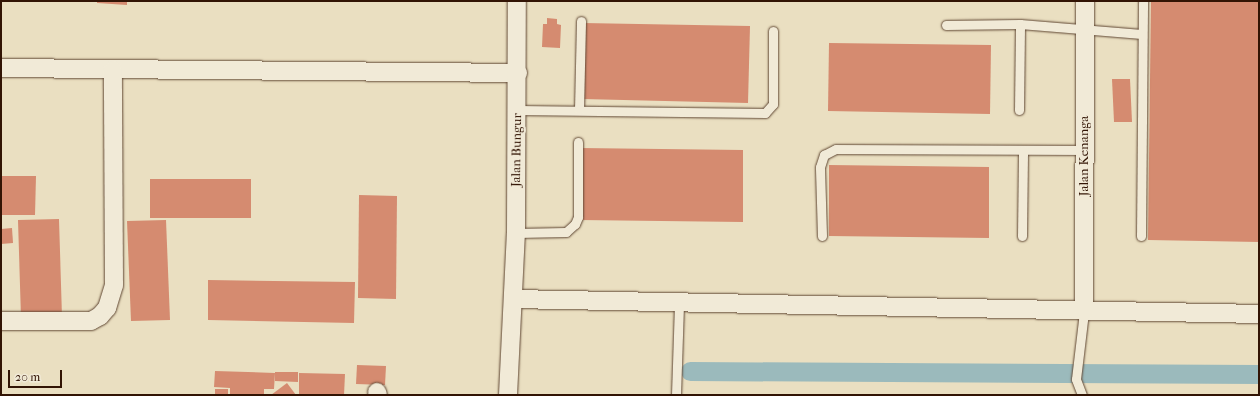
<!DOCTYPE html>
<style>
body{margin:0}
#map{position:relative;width:1260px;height:396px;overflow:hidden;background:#eadfc1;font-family:"IM FELL French Canon",serif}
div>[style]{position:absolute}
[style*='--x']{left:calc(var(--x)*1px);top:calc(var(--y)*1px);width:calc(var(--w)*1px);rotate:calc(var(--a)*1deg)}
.canal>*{height:19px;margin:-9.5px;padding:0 9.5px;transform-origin:9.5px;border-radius:9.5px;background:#9bbabc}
.building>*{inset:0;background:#d58b70}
.roads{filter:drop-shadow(0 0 1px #604733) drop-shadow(0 0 1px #604733)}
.service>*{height:9px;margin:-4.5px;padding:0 4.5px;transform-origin:4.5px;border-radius:4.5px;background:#f1ead7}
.minor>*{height:18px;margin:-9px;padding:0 9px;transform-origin:9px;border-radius:9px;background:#f1ead7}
span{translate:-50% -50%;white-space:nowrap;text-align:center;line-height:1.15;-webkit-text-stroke:4px #f1ead7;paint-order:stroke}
.street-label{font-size:13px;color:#321404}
.frame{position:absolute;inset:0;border:2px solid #321404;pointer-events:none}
.scale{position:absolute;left:8px;top:370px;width:54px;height:18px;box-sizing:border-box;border:2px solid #321404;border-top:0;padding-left:5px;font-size:12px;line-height:14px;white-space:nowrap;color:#321404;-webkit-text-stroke:3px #f1ead7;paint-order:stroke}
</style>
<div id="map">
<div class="canal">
<i style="--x:690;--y:371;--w:569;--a:0.3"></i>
</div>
<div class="building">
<i style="clip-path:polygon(97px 1px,127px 1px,127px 5px,97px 3px)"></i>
<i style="clip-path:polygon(1151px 1px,1259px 1px,1259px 242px,1148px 240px)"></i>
<i style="clip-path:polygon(547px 18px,557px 19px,557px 24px,561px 25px,560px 48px,542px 47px,543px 24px,547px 24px)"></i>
<i style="clip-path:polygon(583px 23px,750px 26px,748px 103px,582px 99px)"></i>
<i style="clip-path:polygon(829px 43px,991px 45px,990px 114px,828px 111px)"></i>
<i style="clip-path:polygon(1112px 79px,1130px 79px,1132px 122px,1114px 122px)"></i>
<i style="clip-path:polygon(580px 148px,743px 150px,743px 222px,580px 220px)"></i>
<i style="clip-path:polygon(829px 165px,989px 167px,989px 238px,829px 236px)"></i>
<i style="clip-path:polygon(1px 176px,36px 176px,35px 215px,1px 215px)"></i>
<i style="clip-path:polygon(150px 179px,251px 179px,251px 218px,150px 218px)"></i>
<i style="clip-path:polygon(359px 195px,397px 196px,396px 299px,358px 298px)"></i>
<i style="clip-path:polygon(59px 219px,62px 317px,21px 318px,18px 220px)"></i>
<i style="clip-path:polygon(166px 220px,170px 320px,131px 321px,127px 221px)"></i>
<i style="clip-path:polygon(12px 228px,13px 243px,1px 244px,1px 229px)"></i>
<i style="clip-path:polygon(208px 280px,355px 282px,354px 323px,208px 320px)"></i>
<i style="clip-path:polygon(357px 365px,386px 366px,385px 385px,356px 384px)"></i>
<i style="clip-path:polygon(215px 371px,275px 373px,274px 389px,264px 389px,264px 395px,230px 395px,230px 388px,214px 387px)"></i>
<i style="clip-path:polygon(275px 372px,298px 372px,298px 382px,275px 381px)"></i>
<i style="clip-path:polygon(299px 373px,345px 374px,344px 395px,299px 394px)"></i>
<i style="clip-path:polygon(287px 383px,296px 395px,271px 395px)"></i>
<i style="clip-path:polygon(215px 389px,228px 389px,228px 395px,215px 395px)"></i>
</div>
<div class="roads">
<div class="service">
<i style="--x:946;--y:25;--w:74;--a:-0.8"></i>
<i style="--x:1020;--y:24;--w:122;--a:4.7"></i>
<i style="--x:517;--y:110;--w:248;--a:0.7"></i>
<i style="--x:765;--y:113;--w:12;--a:-48"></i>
<i style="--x:773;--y:104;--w:73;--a:-90"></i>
<i style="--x:579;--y:110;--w:89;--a:-88.7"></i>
<i style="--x:1019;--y:110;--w:86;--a:-89.3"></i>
<i style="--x:516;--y:233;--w:50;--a:-1.1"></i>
<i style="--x:566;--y:232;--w:12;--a:-42"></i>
<i style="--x:575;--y:224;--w:8;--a:-67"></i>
<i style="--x:578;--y:217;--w:75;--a:-90"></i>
<i style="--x:822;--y:236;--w:69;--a:-91.7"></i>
<i style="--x:820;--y:167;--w:13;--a:-72"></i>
<i style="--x:824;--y:155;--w:13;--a:-27"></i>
<i style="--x:836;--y:149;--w:248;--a:0.2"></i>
<i style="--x:1022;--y:236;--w:86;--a:-89.3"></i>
<i style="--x:1141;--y:236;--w:235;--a:-89.5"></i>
<i style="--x:676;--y:395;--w:92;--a:-88.1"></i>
<i style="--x:1082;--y:395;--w:17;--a:-111"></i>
<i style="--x:1076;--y:379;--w:67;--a:-83.2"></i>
</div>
<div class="minor">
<i style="--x:1;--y:68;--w:517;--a:0.55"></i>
<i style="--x:513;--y:299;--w:746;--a:1.15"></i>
<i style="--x:1084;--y:312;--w:311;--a:-89.8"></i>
<i style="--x:1;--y:321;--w:90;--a:0"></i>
<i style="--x:91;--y:321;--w:10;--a:-29"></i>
<i style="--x:100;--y:316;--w:11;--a:-49"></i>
<i style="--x:107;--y:308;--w:24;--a:-73"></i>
<i style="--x:114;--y:285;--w:215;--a:-90.3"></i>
<i style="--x:377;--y:392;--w:3;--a:72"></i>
<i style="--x:508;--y:395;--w:162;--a:-87.2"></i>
<i style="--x:516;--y:233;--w:232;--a:-89.8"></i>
</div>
</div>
<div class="street-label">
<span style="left:517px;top:150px;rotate:-89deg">Jalan Bungur</span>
<span style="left:1084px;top:156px;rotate:-90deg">Jalan Kenanga</span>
</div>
<div class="frame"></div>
<div class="scale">20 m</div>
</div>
